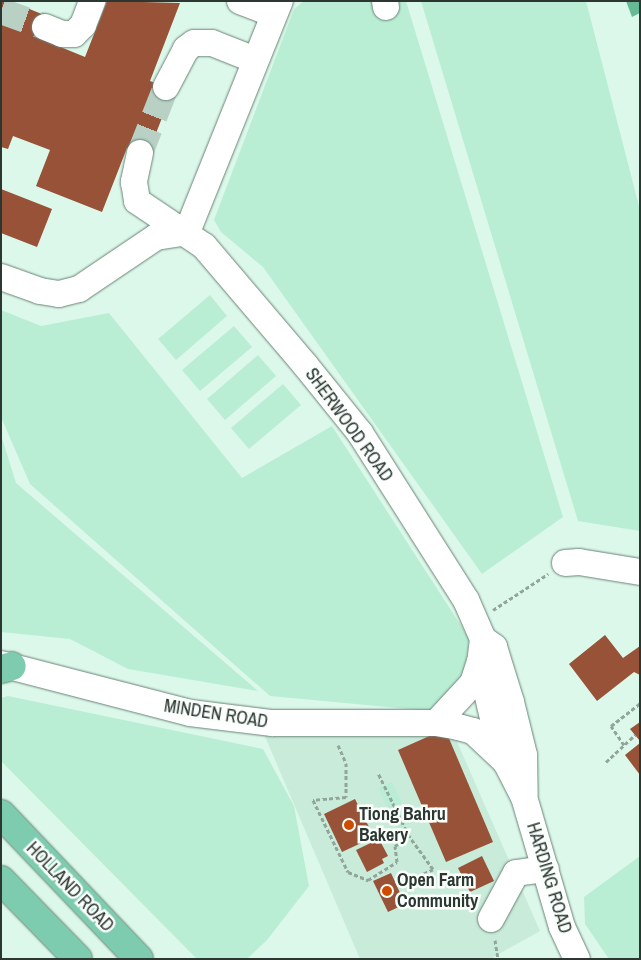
<!DOCTYPE html>
<style>
body{margin:0}
#map{position:relative;width:641px;height:960px;overflow:hidden;background:#dcf8ea;font-family:"Archivo Narrow",sans-serif}
div>[style]{position:absolute}
[style*='--x']{left:calc(var(--x)*1px);top:calc(var(--y)*1px);width:calc(var(--w)*1px);rotate:calc(var(--a)*1deg)}
.built>*{inset:0;background:#c9ebda}
.green>*{inset:0;background:#b9eed4}
.water>*{inset:0;background:#66bb95}
.building>*{inset:0;background:#975238}
.minor-tunnel>*{height:26px;margin-top:-13px;transform-origin:0;background:repeating-linear-gradient(90deg,#b9d1c5 0 26px,transparent 0 39px)}
.path>*{height:3px;margin-top:-1.5px;transform-origin:0;background:repeating-linear-gradient(90deg,#91a59b 0 4px,transparent 0 6.5px)}
.roads{filter:drop-shadow(0 0 1px #6a8377) drop-shadow(0 0 1px #6a8377)}
.minor>*{height:26px;margin:-13px;padding:0 13px;transform-origin:13px;border-radius:13px;background:#fff}
.major>*{height:28px;margin:-14px;padding:0 14px;transform-origin:14px;border-radius:14px;background:#7eccb0}
.dots>*{width:14px;height:14px;translate:-50% -50%;box-sizing:border-box;border:2px solid #fafffc;border-radius:50%}
span{translate:-50% -50%;white-space:nowrap;text-align:center;line-height:1.15;-webkit-text-stroke:5px #fafffc;paint-order:stroke}
.street-label{font-size:18px;color:#2d3732}
.poi-label{font-size:18px;color:#2d3732;font-weight:700}
.left{translate:0 -50%;text-align:left}
.frame{position:absolute;inset:0;border:2px solid #2d3732;pointer-events:none}
</style>
<div id="map">
<div class="built">
<i style="clip-path:polygon(261px 727px,451px 728px,540px 931px,490px 959px,360px 959px)"></i>
</div>
<div class="green">
<i style="clip-path:polygon(304px 1px,406px 1px,563px 517px,482px 574px,263px 267px,221px 232px,214px 220px,294px 9px)"></i>
<i style="clip-path:polygon(421px 1px,586px 1px,640px 210px,640px 531px,578px 521px)"></i>
<i style="clip-path:polygon(210px 295px,227px 316px,176px 360px,158px 339px)"></i>
<i style="clip-path:polygon(1px 310px,41px 326px,109px 313px,242px 478px,332px 426px,469px 638px,466px 666px,452px 692px,430px 711px,270px 696px,30px 484px,1px 417px)"></i>
<i style="clip-path:polygon(234px 326px,252px 347px,200px 391px,182px 370px)"></i>
<i style="clip-path:polygon(258px 355px,276px 376px,225px 420px,207px 399px)"></i>
<i style="clip-path:polygon(283px 384px,301px 405px,249px 449px,231px 428px)"></i>
<i style="clip-path:polygon(1px 435px,16px 483px,258px 691px,128px 669px,70px 639px,1px 632px)"></i>
<i style="clip-path:polygon(8px 696px,263px 749px,294px 806px,309px 886px,267px 940px,247px 959px,197px 959px,1px 761px,1px 698px)"></i>
<i style="clip-path:polygon(392px 782px,411px 823px,398px 829px,378px 788px)"></i>
<i style="clip-path:polygon(640px 856px,640px 959px,609px 959px,585px 924px,584px 897px)"></i>
</div>
<div class="water">
<i style="clip-path:polygon(626px 1px,640px 1px,640px 13px,632px 17px)"></i>
</div>
<div class="building">
<i style="clip-path:polygon(1px 1px,10px 1px,49px 17px,41px 39px,85px 57px,107px 1px,180px 3px,150px 81px,173px 90px,147px 156px,127px 148px,102px 212px,36px 186px,50px 150px,13px 136px,8px 149px,1px 147px)"></i>
<i style="clip-path:polygon(1px 189px,52px 209px,37px 247px,1px 233px)"></i>
<i style="clip-path:polygon(605px 635px,623px 658px,640px 646px,640px 675px,634px 672px,597px 701px,569px 664px)"></i>
<i style="clip-path:polygon(640px 722px,640px 741px,630px 729px)"></i>
<i style="clip-path:polygon(445px 729px,493px 842px,446px 862px,398px 750px)"></i>
<i style="clip-path:polygon(640px 743px,640px 775px,625px 755px)"></i>
<i style="clip-path:polygon(355px 799px,374px 837px,342px 852px,324px 814px)"></i>
<i style="clip-path:polygon(379px 839px,388px 856px,382px 859px,384px 863px,367px 872px,356px 850px)"></i>
<i style="clip-path:polygon(482px 856px,494px 881px,470px 892px,458px 868px)"></i>
<i style="clip-path:polygon(391px 873px,405px 904px,388px 912px,373px 881px)"></i>
</div>
<div class="minor-tunnel">
<i style="--x:1;--y:11;--w:47;--a:20"></i>
<i style="--x:140;--y:153;--w:71;--a:-68.5"></i>
</div>
<div class="path">
<i style="--x:493;--y:610;--w:66;--a:-33.2"></i>
<i style="--x:338;--y:745;--w:20;--a:66"></i>
<i style="--x:346;--y:763;--w:34;--a:90"></i>
<i style="--x:346;--y:797;--w:33;--a:175"></i>
<i style="--x:313;--y:800;--w:80;--a:64.1"></i>
<i style="--x:348;--y:872;--w:22;--a:22"></i>
<i style="--x:368;--y:880;--w:34;--a:-32"></i>
<i style="--x:397;--y:862;--w:16;--a:-97"></i>
<i style="--x:395;--y:846;--w:17;--a:-36"></i>
<i style="--x:409;--y:836;--w:70;--a:-116.2"></i>
<i style="--x:624;--y:745;--w:23;--a:-124"></i>
<i style="--x:611;--y:726;--w:37;--a:-38"></i>
<i style="--x:606;--y:762;--w:40;--a:-43"></i>
<i style="--x:400;--y:884;--w:36;--a:-24"></i>
<i style="--x:433;--y:869;--w:41;--a:-126"></i>
<i style="--x:495;--y:940;--w:19;--a:81"></i>
</div>
<div class="roads">
<div class="minor">
<i style="--x:240;--y:1;--w:36;--a:21"></i>
<i style="--x:385;--y:1;--w:6;--a:81"></i>
<i style="--x:45;--y:27;--w:18;--a:22"></i>
<i style="--x:62;--y:34;--w:12;--a:0"></i>
<i style="--x:74;--y:34;--w:13;--a:-45"></i>
<i style="--x:83;--y:25;--w:26;--a:-69"></i>
<i style="--x:166;--y:87;--w:43;--a:-62.2"></i>
<i style="--x:186;--y:49;--w:10;--a:-37"></i>
<i style="--x:194;--y:43;--w:18;--a:0"></i>
<i style="--x:212;--y:43;--w:46;--a:21.6"></i>
<i style="--x:140;--y:153;--w:30;--a:102"></i>
<i style="--x:134;--y:182;--w:19;--a:81"></i>
<i style="--x:137;--y:201;--w:81;--a:33.9"></i>
<i style="--x:204;--y:246;--w:157;--a:49.6"></i>
<i style="--x:306;--y:366;--w:86;--a:51.1"></i>
<i style="--x:360;--y:433;--w:198;--a:57.6"></i>
<i style="--x:466;--y:600;--w:43;--a:66.4"></i>
<i style="--x:483;--y:639;--w:23;--a:97"></i>
<i style="--x:480;--y:662;--w:67;--a:77"></i>
<i style="--x:495;--y:727;--w:37;--a:73"></i>
<i style="--x:506;--y:762;--w:39;--a:63"></i>
<i style="--x:524;--y:797;--w:135;--a:73.7"></i>
<i style="--x:562;--y:927;--w:35;--a:65"></i>
<i style="--x:187;--y:232;--w:249;--a:-68.1"></i>
<i style="--x:1;--y:277;--w:41;--a:19.7"></i>
<i style="--x:40;--y:291;--w:19;--a:9"></i>
<i style="--x:59;--y:294;--w:21;--a:-14"></i>
<i style="--x:79;--y:289;--w:93;--a:-34"></i>
<i style="--x:156;--y:237;--w:31;--a:-9"></i>
<i style="--x:565;--y:563;--w:14;--a:-4"></i>
<i style="--x:579;--y:562;--w:62;--a:9.3"></i>
<i style="--x:483;--y:639;--w:14;--a:36"></i>
<i style="--x:494;--y:647;--w:58;--a:72.8"></i>
<i style="--x:511;--y:702;--w:55;--a:76.2"></i>
<i style="--x:524;--y:755;--w:39;--a:89"></i>
<i style="--x:1;--y:664;--w:195;--a:14.5"></i>
<i style="--x:190;--y:713;--w:83;--a:7"></i>
<i style="--x:272;--y:723;--w:164;--a:0"></i>
<i style="--x:436;--y:723;--w:22;--a:10"></i>
<i style="--x:458;--y:727;--w:16;--a:15"></i>
<i style="--x:473;--y:731;--w:42;--a:43.1"></i>
<i style="--x:436;--y:723;--w:54;--a:-47.2"></i>
<i style="--x:473;--y:683;--w:22;--a:-72"></i>
<i style="--x:491;--y:919;--w:52;--a:-61.5"></i>
<i style="--x:516;--y:873;--w:30;--a:-8"></i>
</div>
<div class="major">
<i style="--x:1;--y:669;--w:11;--a:-15"></i>
<i style="--x:1;--y:814;--w:200;--a:46.4"></i>
<i style="--x:1;--y:880;--w:110;--a:45.7"></i>
</div>
</div>
<div class="dots">
<i style="left:349px;top:825px;background:#cf4b00"></i>
<i style="left:387px;top:891px;background:#cf4b00"></i>
</div>
<div class="street-label">
<span style="left:349px;top:425px;rotate:54deg">SHERWOOD ROAD</span>
<span style="left:216px;top:714px;rotate:9deg">MINDEN ROAD</span>
<span style="left:549px;top:878px;rotate:73deg">HARDING ROAD</span>
<span style="left:70px;top:887px;rotate:46deg">HOLLAND ROAD</span>
</div>
<div class="poi-label">
<span class="left" style="left:359px;top:825px">Tiong Bahru<br>Bakery</span>
<span class="left" style="left:397px;top:891px">Open Farm<br>Community</span>
</div>
<div class="frame"></div>
</div>
